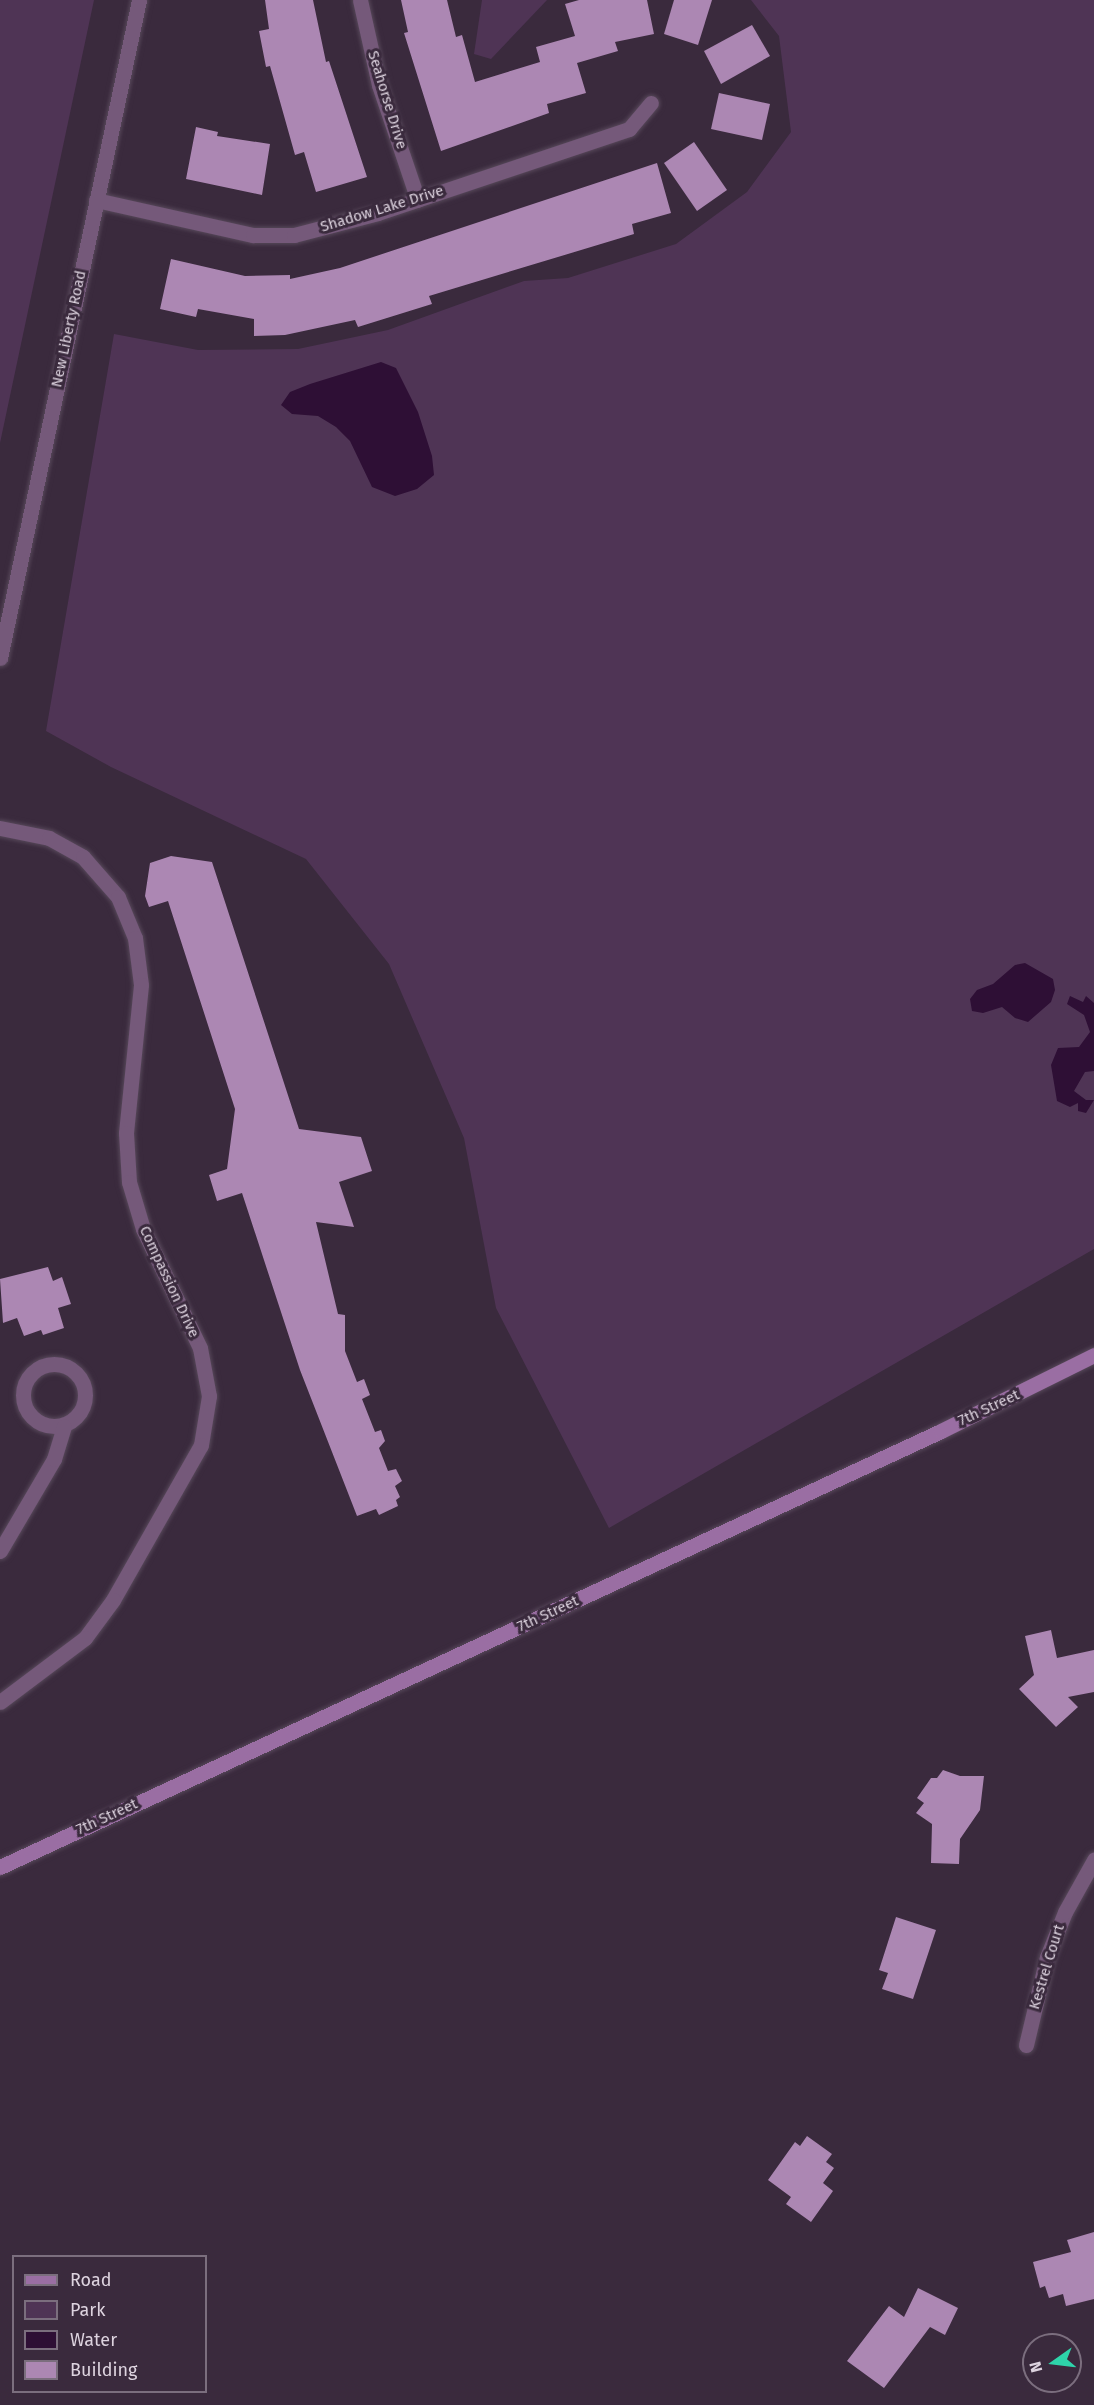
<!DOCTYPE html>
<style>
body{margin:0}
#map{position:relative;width:1094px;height:2405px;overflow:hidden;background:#3a2a3d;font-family:"Fira Sans",sans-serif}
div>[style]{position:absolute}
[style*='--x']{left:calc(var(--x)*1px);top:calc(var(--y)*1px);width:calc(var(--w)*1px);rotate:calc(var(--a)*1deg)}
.green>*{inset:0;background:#4f3455}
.water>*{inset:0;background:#2e0f35}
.building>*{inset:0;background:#ac87b3}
.roads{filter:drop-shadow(0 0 2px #57485a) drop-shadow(0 0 2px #57485a)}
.street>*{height:15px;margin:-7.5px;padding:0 7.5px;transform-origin:7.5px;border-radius:7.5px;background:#75597a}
.street>.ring{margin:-7.5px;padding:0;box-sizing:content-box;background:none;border:15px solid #75597a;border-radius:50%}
.secondary>*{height:15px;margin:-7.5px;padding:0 7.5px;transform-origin:7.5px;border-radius:7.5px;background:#9a6ea3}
span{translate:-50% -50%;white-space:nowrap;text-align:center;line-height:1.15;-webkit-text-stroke:6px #3a2a3d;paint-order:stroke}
.street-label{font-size:15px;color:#ddd3df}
.legend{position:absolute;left:12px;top:2255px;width:195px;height:138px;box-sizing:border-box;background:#3a2a3d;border:2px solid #7b6e7e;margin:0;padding:8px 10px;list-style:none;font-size:18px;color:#ddd3df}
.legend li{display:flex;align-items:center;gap:12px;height:30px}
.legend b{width:30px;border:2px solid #7b6e7e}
.north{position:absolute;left:1022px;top:2333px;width:60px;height:60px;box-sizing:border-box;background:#3a2a3d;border:2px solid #7b6e7e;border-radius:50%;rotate:256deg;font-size:16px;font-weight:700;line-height:24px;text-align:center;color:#ddd3df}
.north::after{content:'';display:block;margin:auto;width:21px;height:27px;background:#2ed4aa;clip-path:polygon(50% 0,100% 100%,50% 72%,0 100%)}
</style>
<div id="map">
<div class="green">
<i style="clip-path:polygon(0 0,94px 0,0 443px)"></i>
<i style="clip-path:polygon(482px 0,547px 0,491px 59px,474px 54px)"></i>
<i style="clip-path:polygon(751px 0,1094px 0,1094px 1249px,609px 1528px,496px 1308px,464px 1138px,389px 964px,306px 859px,111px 767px,46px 731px,114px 334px,198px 350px,298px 349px,388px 330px,524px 281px,568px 278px,676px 244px,747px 192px,791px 132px,779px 36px)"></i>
</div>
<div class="water">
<i style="clip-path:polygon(381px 362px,396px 368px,418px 412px,432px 456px,434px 475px,417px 489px,395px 496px,372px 487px,350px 441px,336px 427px,318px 416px,292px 414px,281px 405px,290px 392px,310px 384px)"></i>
<i style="clip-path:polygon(1025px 963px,1053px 979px,1055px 990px,1051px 1002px,1028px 1022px,1015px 1018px,1002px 1007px,983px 1013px,972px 1011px,970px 999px,977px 990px,993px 984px,1015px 965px)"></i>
<i style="clip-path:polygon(1070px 996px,1083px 1002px,1086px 996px,1094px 1003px,1094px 1071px,1085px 1072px,1074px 1091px,1086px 1100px,1094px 1100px,1086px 1113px,1078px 1111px,1078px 1103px,1070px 1107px,1057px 1101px,1051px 1065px,1058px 1048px,1079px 1047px,1090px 1032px,1084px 1015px,1067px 1004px)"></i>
</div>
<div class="building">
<i style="clip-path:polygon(265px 0,313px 0,326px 62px,329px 61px,367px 177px,316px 192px,304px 152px,295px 155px,270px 66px,266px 67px,259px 31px,269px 29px)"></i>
<i style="clip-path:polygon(401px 0,447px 0,456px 37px,462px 35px,475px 82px,540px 62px,536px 47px,575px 36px,565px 4px,579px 0,647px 0,654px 34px,615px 42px,618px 51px,577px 63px,586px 93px,547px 104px,549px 113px,441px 151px,404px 33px,408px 32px)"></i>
<i style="clip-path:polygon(674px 0,712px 0,698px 45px,664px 34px)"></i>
<i style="clip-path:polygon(752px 25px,770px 56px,721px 84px,704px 51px)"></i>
<i style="clip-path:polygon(719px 93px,770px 104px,762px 140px,711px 129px)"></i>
<i style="clip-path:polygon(196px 127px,218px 132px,217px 136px,270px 144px,262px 195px,186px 179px)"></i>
<i style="clip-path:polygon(694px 142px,727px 190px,697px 211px,664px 163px)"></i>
<i style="clip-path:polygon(657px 163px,671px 213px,632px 224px,634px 234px,429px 296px,432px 304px,358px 327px,355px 320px,285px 335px,254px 336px,254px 319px,198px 309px,196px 317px,160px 309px,171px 259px,245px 276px,290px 275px,290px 279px,340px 268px)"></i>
<i style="clip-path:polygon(171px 856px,212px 862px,299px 1129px,361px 1137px,372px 1171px,339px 1182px,354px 1227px,316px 1222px,338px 1314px,345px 1315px,345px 1351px,357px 1382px,364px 1379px,370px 1395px,362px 1399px,375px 1432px,381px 1430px,385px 1441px,379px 1448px,388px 1471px,396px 1469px,402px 1481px,395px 1486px,400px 1497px,396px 1500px,398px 1506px,379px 1515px,376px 1509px,357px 1516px,300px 1370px,242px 1193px,217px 1201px,209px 1175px,227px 1169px,235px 1109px,168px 901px,149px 907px,145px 896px,150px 863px)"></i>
<i style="clip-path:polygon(48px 1267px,53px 1281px,62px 1277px,71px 1304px,58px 1308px,64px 1328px,43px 1335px,41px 1330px,24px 1336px,17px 1318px,3px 1323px,0 1279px)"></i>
<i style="clip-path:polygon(1051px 1630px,1057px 1658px,1094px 1650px,1094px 1692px,1068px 1697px,1078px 1707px,1056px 1727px,1019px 1689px,1034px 1675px,1025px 1636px)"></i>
<i style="clip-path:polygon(943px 1770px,960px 1776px,984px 1776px,980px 1810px,960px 1839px,959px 1864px,931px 1863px,932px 1824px,916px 1813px,924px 1803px,917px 1798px,931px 1778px,937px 1778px)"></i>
<i style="clip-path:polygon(896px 1917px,936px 1930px,913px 1999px,882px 1989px,888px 1973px,879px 1970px)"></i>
<i style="clip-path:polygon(807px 2136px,832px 2154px,826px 2162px,834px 2168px,823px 2183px,833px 2191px,811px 2222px,786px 2204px,791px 2197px,768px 2180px,795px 2142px,800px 2146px)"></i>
<i style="clip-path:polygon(1094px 2232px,1094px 2299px,1066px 2306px,1063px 2294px,1049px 2298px,1045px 2286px,1040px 2288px,1033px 2262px,1071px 2252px,1067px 2240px)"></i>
<i style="clip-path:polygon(918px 2288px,958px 2308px,945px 2335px,930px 2327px,884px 2388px,847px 2361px,889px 2306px,904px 2317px)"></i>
</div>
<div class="roads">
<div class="street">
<i style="--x:360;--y:0;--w:87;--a:77.4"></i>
<i style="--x:379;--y:85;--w:121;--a:71.3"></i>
<i style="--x:96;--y:200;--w:161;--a:12.6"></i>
<i style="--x:253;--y:235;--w:41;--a:0"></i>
<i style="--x:294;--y:235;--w:87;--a:-14.7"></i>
<i style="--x:378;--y:213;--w:265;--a:-18.5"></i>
<i style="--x:629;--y:129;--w:34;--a:-50"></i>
<i style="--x:0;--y:658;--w:673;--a:-78.07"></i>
<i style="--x:0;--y:828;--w:50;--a:11.5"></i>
<i style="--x:49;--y:838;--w:39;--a:29"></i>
<i style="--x:83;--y:857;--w:53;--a:48.8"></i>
<i style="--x:118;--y:897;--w:44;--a:67.5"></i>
<i style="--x:135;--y:938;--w:47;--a:82.7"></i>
<i style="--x:141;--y:985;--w:149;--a:95.8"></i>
<i style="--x:126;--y:1133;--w:49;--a:86.5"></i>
<i style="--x:129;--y:1182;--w:49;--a:73.4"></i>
<i style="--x:143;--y:1229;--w:132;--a:64.4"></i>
<i style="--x:200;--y:1348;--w:49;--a:79.4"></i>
<i style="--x:209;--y:1396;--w:50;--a:99.3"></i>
<i style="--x:201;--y:1445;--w:178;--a:119.6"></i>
<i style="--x:113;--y:1600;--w:47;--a:126.4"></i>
<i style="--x:85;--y:1638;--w:106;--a:143"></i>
<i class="ring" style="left:23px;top:1364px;width:47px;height:47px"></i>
<i style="--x:0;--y:1551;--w:107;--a:-59.6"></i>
<i style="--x:54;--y:1459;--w:34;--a:-73"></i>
<i style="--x:1026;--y:2045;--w:90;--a:-76.6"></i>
<i style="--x:1047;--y:1957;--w:48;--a:-68.2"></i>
<i style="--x:1065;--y:1912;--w:60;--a:-60.9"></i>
</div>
<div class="secondary">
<i style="--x:0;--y:1867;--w:1037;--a:-24.86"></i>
<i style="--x:941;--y:1431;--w:171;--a:-26.4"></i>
</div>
</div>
<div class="street-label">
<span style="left:387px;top:100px;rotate:73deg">Seahorse Drive</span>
<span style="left:382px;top:209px;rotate:-17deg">Shadow Lake Drive</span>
<span style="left:69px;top:329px;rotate:-78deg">New Liberty Road</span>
<span style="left:169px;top:1282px;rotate:65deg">Compassion Drive</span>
<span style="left:989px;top:1408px;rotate:-25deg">7th Street</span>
<span style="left:548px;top:1614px;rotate:-25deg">7th Street</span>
<span style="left:107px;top:1817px;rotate:-25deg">7th Street</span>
<span style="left:1047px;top:1967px;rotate:-73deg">Kestrel Court</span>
</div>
<ul class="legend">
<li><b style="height:8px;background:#9a6ea3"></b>Road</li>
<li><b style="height:16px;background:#4f3455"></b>Park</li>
<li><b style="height:16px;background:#2e0f35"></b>Water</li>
<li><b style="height:16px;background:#ac87b3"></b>Building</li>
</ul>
<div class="north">N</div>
</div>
